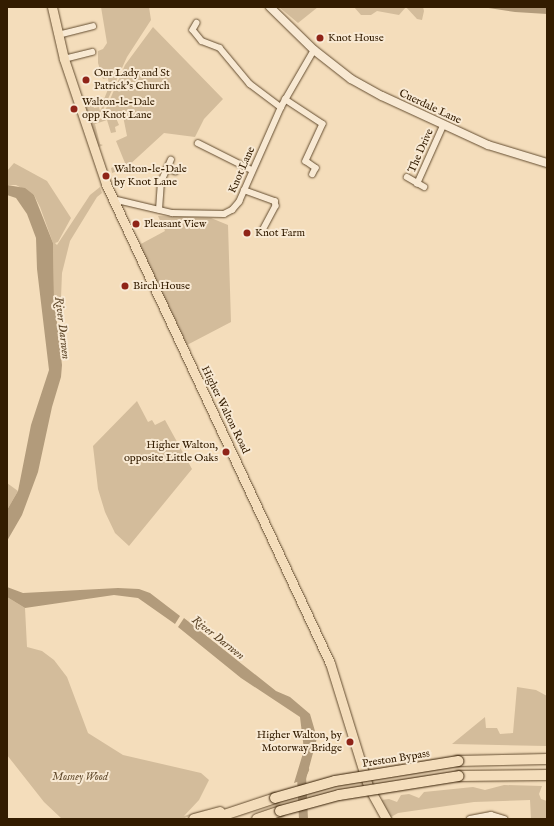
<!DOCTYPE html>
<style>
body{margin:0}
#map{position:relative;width:554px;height:826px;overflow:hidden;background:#f4ddbb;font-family:"IM FELL English",serif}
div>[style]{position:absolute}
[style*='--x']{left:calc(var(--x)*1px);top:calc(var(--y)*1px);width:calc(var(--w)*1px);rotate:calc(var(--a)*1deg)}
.green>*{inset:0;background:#d3bc9b}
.water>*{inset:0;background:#b29b7b}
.river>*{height:9px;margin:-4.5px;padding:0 4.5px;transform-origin:4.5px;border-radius:4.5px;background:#b29b7b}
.roads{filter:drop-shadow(0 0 1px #634c2f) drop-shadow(0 0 1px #634c2f)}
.street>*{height:5.5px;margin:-2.75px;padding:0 2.75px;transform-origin:2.75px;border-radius:2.75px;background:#f8e9d3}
.secondary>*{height:8px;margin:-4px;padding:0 4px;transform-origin:4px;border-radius:4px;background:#f8e9d3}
.primary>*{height:9px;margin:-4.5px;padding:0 4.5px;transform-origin:4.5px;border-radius:4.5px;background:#f4ddbb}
.highway>*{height:10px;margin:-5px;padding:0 5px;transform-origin:5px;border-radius:5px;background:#f4ddbb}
.bridges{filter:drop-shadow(0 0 1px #331c00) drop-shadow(0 0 1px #331c00)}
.highway-bridge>*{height:10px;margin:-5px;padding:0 5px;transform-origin:5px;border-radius:5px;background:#f4ddbb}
.dots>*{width:11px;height:11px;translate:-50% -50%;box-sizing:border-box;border:2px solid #f8e9d3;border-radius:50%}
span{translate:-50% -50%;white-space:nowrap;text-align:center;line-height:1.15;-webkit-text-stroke:4px #f8e9d3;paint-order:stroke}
.poi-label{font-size:11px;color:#331c00}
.left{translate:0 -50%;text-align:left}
.right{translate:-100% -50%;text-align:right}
.street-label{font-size:11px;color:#331c00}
.park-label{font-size:11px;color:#634c2e;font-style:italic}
.water-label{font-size:12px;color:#5f482b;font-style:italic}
.frame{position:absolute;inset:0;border:8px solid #331c00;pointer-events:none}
</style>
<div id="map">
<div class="green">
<i style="clip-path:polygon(101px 7px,149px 7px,151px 20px,127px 57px,103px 110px,101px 112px,86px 116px,81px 99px,90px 97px,94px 108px,99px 107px,100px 111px,103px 105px,101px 100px,104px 99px,109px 87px,108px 78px,103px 79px,98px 63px,98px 51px,103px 49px,107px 43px)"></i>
<i style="clip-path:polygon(279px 7px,318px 7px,298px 23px)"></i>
<i style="clip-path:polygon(354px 7px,423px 7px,424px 11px,422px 20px,417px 19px,406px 7px,399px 15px,377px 11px,371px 15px,361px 15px)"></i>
<i style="clip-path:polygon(153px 27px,223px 99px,204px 119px,195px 137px,164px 133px,127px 167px,112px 173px,111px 168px,125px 163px,116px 141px,127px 136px,123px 116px,116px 118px,119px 125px,115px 127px,116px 132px,111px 133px,107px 120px,95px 124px,100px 144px,103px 145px,97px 148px,87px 118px,104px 113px,125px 65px)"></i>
<i style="clip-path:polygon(14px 163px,47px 181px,71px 218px,58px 242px,55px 243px,57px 245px,90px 195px,100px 187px,102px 193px,97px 197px,70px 241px,62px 273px,61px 298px,54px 298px,53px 243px,40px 207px,34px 195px,16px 185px,7px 185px,7px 171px)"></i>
<i style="clip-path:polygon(158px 216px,211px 218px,228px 225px,231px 322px,187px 345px,139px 245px,165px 231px)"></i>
<i style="clip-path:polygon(137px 401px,148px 422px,152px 420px,155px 425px,165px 420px,192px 469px,129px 546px,115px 533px,105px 512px,98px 489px,93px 446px)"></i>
<i style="clip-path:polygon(7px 483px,18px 491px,7px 510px)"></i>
<i style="clip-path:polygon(7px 597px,25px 608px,27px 647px,42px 651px,54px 660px,67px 677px,88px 733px,123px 755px,201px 773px,209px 780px,199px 800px,184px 816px,208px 809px,182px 819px,62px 819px,44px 802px,7px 755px)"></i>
<i style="clip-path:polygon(517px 687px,536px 690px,547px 696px,547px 746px,452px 744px,485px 717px,486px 728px,497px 728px,500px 734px,513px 733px)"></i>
<i style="clip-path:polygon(504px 785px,542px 786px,539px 794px,541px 799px,547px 801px,547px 819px,531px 819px,530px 800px,474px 802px,398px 813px,391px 817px,381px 800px,389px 799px,397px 802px,401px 795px,409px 794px,419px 798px,424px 792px,473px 787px,485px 790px)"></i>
</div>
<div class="water">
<i style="clip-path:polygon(482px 7px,547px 7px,547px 14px,515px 12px)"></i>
<i style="clip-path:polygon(7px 185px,25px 188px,34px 195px,53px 243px,54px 298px,62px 365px,61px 377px,52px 407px,38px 472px,22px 515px,7px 541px,7px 510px,18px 491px,31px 425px,49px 370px,37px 269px,36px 238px,27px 214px,16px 198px,7px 195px)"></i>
<i style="clip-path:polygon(7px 587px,23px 593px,118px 588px,139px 589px,150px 593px,180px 616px,175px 624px,138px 598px,114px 595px,25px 608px,7px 597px)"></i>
<i style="clip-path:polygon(184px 618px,276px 691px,290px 697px,310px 714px,317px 738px,306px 779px,294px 783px,304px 750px,300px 717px,241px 678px,178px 627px)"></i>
</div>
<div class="river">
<i style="--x:303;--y:819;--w:44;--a:-92.6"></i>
<i style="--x:301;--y:775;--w:7;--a:-63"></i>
</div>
<div class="roads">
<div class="street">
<i style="--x:197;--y:23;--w:8;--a:120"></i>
<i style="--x:193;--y:30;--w:14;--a:51"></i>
<i style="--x:202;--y:41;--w:19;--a:21"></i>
<i style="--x:220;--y:48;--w:47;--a:50.2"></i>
<i style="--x:250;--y:84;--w:39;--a:37"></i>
<i style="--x:58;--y:35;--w:36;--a:-14"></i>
<i style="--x:64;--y:59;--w:29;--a:-14"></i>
<i style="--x:285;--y:99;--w:45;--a:33.3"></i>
<i style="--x:323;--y:124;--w:41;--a:114.7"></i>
<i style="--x:306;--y:161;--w:12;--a:35"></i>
<i style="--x:316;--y:168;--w:7;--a:117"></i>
<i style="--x:198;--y:143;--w:60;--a:26.6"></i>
<i style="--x:167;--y:168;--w:9;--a:21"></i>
<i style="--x:407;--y:177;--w:20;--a:30"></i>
<i style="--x:417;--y:184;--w:64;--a:-65.9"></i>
<i style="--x:244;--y:190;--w:33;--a:20"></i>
<i style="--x:275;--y:201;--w:5;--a:79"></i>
<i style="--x:276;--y:206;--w:27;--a:118"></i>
<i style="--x:113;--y:199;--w:61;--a:13.3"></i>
<i style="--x:172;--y:213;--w:52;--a:1.1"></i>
<i style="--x:224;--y:214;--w:9;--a:-27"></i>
<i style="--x:232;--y:210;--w:11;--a:-49"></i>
<i style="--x:239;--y:202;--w:104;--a:-66.1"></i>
<i style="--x:281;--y:107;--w:66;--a:-59.9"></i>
<i style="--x:159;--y:210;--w:28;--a:-86"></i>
<i style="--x:161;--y:182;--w:24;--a:-66"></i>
<i style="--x:470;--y:819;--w:21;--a:-11"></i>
<i style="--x:491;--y:815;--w:14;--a:17"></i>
</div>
<div class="secondary">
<i style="--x:270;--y:7;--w:62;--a:44.3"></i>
<i style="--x:314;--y:50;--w:47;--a:38.1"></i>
<i style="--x:351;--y:79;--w:35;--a:29"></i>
<i style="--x:382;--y:96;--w:117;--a:24.8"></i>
<i style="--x:488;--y:145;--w:62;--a:17"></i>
</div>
<div class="primary">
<i style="--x:52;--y:7;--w:53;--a:77"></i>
<i style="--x:64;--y:59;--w:132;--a:71.4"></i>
<i style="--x:106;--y:184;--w:529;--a:64.94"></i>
<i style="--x:330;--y:663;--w:129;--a:72.8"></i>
<i style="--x:368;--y:786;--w:38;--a:61"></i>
</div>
<div class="highway">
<i style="--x:458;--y:761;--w:89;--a:-1.3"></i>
<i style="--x:459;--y:776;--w:88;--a:-0.7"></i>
<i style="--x:194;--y:819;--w:27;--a:-15"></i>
<i style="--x:212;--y:819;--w:66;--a:-18.4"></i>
<i style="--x:257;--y:819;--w:24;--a:-19"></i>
</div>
</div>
<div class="bridges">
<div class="highway-bridge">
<i style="--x:275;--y:798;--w:62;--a:-15.8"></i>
<i style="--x:335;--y:781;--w:125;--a:-9.2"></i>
<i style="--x:280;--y:811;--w:61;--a:-15.2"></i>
<i style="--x:339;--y:795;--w:121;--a:-9"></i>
</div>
</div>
<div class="dots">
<i style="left:320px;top:38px;background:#8f2418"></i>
<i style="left:86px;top:80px;background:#8f2418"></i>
<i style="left:74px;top:109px;background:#8f2418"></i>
<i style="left:106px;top:176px;background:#8f2418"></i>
<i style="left:136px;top:224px;background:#8f2418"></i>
<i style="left:247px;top:233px;background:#8f2418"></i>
<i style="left:125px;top:286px;background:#8f2418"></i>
<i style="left:226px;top:452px;background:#8f2418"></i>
<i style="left:350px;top:742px;background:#8f2418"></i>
</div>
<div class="poi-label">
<span class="left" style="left:328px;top:38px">Knot House</span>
<span class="left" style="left:94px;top:80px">Our Lady and St<br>Patrick's Church</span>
<span class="left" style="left:82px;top:109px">Walton-le-Dale<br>opp Knot Lane</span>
<span class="left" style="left:114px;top:176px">Walton-le-Dale<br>by Knot Lane</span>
<span class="left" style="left:144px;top:224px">Pleasant View</span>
<span class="left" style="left:255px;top:233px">Knot Farm</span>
<span class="left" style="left:133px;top:286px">Birch House</span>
<span class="right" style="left:218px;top:452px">Higher Walton,<br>opposite Little Oaks</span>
<span class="right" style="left:342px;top:742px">Higher Walton, by<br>Motorway Bridge</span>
</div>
<div class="street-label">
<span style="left:430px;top:107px;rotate:25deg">Cuerdale Lane</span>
<span style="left:421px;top:151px;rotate:-66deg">The Drive</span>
<span style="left:242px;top:170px;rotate:-66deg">Knot Lane</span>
<span style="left:225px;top:410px;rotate:64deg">Higher Walton Road</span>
<span style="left:396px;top:759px;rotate:-9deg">Preston Bypass</span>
</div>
<div class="park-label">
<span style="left:80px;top:777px">Mosney Wood</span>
</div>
<div class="water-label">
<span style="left:62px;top:328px;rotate:83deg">River Darwen</span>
<span style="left:218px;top:638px;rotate:38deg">River Darwen</span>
</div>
<div class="frame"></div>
</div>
